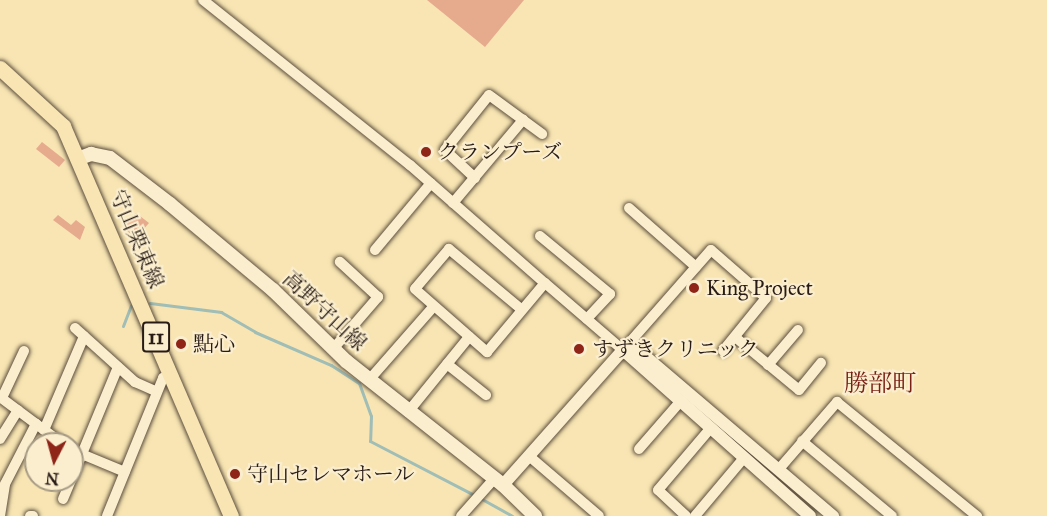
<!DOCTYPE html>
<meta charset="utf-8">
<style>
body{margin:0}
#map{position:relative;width:1047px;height:516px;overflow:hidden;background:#f8e5b3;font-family:"IM FELL Great Primer","Noto Serif JP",serif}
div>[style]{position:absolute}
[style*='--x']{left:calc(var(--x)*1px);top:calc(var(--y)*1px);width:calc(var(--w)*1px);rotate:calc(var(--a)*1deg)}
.stream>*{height:3px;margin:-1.5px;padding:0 1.5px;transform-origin:1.5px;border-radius:1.5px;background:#a0bdb6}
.building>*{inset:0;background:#e6aa8d}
.roads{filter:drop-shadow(0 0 2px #5c4e3d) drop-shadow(0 0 2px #5c4e3d)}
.minor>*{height:10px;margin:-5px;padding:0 5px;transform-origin:5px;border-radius:5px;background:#faeece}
.tertiary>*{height:12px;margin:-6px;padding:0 6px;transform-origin:6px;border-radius:6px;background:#faeece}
.secondary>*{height:14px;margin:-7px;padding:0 7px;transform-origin:7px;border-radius:7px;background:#faeece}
.primary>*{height:15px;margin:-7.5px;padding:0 7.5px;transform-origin:7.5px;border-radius:7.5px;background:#f8e5b3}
.dots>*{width:16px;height:16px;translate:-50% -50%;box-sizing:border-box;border:3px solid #faeece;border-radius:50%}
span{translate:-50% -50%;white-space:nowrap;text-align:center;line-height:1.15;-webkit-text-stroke:4.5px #faeece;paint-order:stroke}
.shield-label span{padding:2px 4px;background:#faeece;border:2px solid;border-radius:4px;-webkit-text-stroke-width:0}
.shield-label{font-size:20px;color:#281b16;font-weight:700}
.poi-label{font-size:21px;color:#281b16}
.left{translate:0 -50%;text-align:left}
.street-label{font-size:21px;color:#281b16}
.quarter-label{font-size:24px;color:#7a1f14}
.north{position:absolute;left:24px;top:432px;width:60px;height:60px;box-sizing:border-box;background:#faeece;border:2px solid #a69a84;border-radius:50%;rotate:186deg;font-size:16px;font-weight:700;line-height:24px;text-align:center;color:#281b16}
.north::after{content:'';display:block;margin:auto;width:21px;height:27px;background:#8f2418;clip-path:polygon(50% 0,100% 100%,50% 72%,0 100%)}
</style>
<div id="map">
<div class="stream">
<i style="--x:150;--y:303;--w:72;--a:7.2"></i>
<i style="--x:221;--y:312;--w:39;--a:30"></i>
<i style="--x:255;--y:332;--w:83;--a:23.5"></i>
<i style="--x:331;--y:365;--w:33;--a:33"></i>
<i style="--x:359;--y:383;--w:35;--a:70"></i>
<i style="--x:371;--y:416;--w:25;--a:92"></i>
<i style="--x:370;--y:441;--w:117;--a:27.4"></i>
<i style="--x:123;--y:326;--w:22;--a:-69"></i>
<i style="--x:480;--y:498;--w:37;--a:29"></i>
</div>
<div class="building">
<i style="clip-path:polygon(427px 0,524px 0,485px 47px)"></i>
<i style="clip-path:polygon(42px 142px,65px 160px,59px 167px,36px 149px)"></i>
<i style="clip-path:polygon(136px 213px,149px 223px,136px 238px,123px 228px)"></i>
<i style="clip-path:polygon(58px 215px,71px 225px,76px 220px,85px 227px,80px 240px,53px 220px)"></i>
</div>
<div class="roads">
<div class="minor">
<i style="--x:203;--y:0;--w:265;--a:38.6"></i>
<i style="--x:410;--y:165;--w:179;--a:41.2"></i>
<i style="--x:475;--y:178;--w:41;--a:-137"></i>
<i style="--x:445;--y:150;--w:70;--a:-51.3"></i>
<i style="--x:489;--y:95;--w:66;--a:36.3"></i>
<i style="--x:453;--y:203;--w:109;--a:-49.9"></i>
<i style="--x:629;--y:208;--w:89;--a:41.4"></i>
<i style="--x:540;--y:236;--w:91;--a:39.6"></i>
<i style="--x:610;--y:294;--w:34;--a:133"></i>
<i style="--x:375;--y:250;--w:87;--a:-50.1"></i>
<i style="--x:521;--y:309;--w:94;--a:-140.2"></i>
<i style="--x:449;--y:249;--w:52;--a:130.4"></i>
<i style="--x:415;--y:289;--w:96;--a:41.2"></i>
<i style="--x:487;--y:352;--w:90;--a:-50"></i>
<i style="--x:545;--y:283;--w:103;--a:40.7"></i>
<i style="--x:623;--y:350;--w:133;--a:-48.7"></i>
<i style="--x:711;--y:250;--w:73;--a:41.1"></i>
<i style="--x:766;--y:298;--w:68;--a:129.1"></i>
<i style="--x:75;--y:328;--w:81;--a:42"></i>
<i style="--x:135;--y:382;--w:24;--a:24"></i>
<i style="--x:735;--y:337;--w:83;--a:39.6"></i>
<i style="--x:799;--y:390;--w:35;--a:-51"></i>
<i style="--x:333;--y:349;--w:69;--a:-49.1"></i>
<i style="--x:378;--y:297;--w:52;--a:-137.4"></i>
<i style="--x:447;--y:364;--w:50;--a:38.5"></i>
<i style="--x:768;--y:365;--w:46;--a:-49.4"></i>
<i style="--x:369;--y:380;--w:98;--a:-48.7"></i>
<i style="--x:0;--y:397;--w:79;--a:36.7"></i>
<i style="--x:2;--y:398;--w:52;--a:-64.9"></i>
<i style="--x:408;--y:412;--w:97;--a:-50.9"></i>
<i style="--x:44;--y:430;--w:102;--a:-66.9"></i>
<i style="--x:0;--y:439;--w:34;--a:-58"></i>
<i style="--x:802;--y:441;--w:117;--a:39.8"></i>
<i style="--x:639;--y:449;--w:61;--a:-49"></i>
<i style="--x:72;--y:450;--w:57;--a:22.5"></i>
<i style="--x:529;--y:456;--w:92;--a:40.6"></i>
<i style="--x:779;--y:469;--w:89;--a:-49.1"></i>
<i style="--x:837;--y:402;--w:181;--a:39.2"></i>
<i style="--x:72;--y:478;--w:120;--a:-67.5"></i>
<i style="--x:63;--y:499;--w:21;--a:-67"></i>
<i style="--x:0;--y:516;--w:32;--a:-81"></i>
<i style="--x:5;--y:484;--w:68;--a:-62.7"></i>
<i style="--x:30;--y:516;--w:3;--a:0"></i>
<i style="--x:107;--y:516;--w:149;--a:-67.9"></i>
<i style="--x:163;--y:378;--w:9;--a:-32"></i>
<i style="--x:461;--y:516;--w:50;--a:-48.3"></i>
<i style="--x:686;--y:516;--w:38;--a:-137"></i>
<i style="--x:658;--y:490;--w:80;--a:-49.6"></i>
<i style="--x:695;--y:516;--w:75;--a:-49.9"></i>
</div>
<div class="tertiary">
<i style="--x:623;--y:350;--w:16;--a:4"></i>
<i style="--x:639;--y:351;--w:255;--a:40.4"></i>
<i style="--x:623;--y:350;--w:250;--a:41.6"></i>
<i style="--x:503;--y:485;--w:181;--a:-48.4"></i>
</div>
<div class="secondary">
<i style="--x:80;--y:158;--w:12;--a:-20"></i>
<i style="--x:91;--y:154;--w:19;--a:12"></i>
<i style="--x:110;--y:158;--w:76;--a:37.5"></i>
<i style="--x:170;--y:204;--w:134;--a:39.9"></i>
<i style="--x:273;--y:290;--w:102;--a:44.2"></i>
<i style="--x:346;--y:361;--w:200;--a:38.3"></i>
<i style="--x:503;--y:485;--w:45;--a:44.1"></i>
</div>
<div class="primary">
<i style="--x:0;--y:68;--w:86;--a:42.6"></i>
<i style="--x:63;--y:126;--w:425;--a:66.7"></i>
</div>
</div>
<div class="dots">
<i style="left:426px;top:152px;background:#8f2418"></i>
<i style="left:694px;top:288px;background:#8f2418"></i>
<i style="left:181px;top:344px;background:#8f2418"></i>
<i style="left:579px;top:349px;background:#8f2418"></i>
<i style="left:235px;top:474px;background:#8f2418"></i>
</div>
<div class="shield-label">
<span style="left:156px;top:337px">11</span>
</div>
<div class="poi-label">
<span class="left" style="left:438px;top:152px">クランプーズ</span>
<span class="left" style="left:706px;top:288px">King Project</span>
<span class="left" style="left:193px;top:344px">點心</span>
<span class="left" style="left:592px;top:349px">すずきクリニック</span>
<span class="left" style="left:247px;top:474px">守山セレマホール</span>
</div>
<div class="street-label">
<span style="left:137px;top:239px;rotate:67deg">守山栗東線</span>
<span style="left:325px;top:311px;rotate:43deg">高野守山線</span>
</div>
<div class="quarter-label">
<span style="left:880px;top:384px">勝部町</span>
</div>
<div class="north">N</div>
</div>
